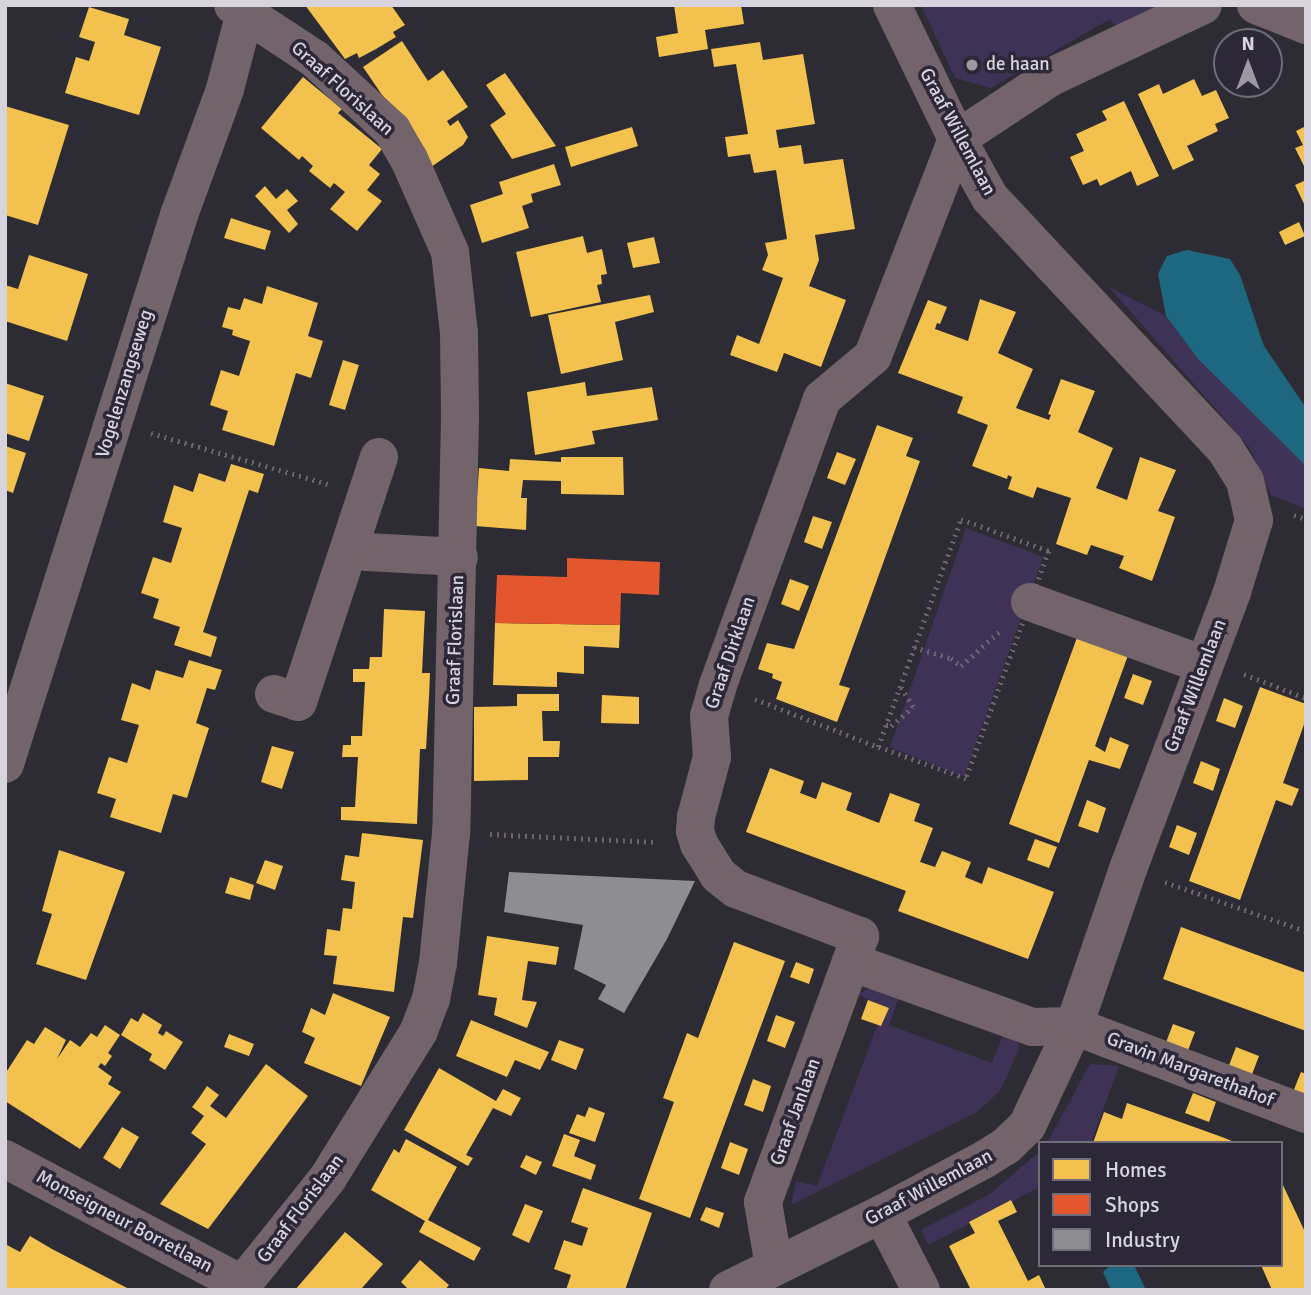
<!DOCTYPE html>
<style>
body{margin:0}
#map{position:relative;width:1311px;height:1295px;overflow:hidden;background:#2d2c34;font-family:Signika,sans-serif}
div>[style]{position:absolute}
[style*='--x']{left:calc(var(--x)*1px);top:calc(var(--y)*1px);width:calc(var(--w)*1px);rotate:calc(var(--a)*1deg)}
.green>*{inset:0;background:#3e3256}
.water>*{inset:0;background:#1e6780}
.homes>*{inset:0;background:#f2c14e}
.shops>*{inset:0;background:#e4572e}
.industry>*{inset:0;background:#8d8d92}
.path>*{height:4.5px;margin-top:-2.25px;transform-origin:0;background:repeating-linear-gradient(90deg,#6e636a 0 2px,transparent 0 7px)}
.minor>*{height:38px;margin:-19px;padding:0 19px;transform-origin:19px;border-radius:19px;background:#73636a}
.major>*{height:38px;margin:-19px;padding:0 19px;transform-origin:19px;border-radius:19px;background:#71656b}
.dots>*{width:19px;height:19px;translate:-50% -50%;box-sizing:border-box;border:4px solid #2c2837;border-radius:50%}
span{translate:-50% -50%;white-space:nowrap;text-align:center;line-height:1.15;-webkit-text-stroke:7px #2c2837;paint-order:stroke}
.poi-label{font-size:19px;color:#d7d4de}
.left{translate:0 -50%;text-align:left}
.street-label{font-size:19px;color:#d7d4de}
.frame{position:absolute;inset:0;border:7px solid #d7d4de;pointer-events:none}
.legend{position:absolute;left:1038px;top:1141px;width:245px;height:126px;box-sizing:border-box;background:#2c2837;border:2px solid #706d7a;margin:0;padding:9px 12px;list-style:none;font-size:21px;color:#d7d4de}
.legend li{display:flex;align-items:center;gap:14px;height:35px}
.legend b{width:35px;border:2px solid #706d7a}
.north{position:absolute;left:1213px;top:28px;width:70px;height:70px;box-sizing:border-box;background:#2c2837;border:2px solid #706d7a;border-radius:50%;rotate:0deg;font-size:19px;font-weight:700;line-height:28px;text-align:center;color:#d7d4de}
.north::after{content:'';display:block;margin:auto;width:24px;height:32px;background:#9c99a2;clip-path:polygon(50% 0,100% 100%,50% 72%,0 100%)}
</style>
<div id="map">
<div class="green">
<i style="clip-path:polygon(921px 5px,1157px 5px,1119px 30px,1110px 19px,991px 88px,955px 78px)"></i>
<i style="clip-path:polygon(1109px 287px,1166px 316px,1198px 359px,1306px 464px,1306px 509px,1271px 495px,1249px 447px)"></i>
<i style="clip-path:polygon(966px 528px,1043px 557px,964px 777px,890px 747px)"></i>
<i style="clip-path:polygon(880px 984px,901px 992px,889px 1025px,992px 1063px,1005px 1030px,1018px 1039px,1019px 1049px,1000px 1091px,977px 1112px,791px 1205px,796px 1181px,817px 1186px,874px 1034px,888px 1008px,857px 994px)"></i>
<i style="clip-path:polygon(1090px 1064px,1119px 1066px,1091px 1143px,1047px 1143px)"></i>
<i style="clip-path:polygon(1040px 1151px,1040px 1187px,928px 1245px,921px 1230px,990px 1194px)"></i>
</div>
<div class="water">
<i style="clip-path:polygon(1187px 250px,1230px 259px,1240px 275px,1264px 346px,1306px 408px,1306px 466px,1198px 359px,1166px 316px,1158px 274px,1167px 256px)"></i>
<i style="clip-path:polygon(1111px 1265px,1134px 1265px,1146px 1290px,1111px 1290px,1103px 1272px)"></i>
</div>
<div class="homes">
<i style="clip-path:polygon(305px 5px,391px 5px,405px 25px,393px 32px,396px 37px,376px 49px,359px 58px,357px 53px,345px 59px)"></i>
<i style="clip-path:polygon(674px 5px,741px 5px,744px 24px,705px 30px,708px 49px,659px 57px,656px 37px,678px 33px)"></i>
<i style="clip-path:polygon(89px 7px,129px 19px,124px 35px,161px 47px,139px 115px,65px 93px,76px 57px,89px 61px,95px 42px,79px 37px)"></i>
<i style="clip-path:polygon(402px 41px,428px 81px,443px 70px,468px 107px,447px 121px,450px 126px,458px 120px,468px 137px,463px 145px,431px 167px,363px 67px)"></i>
<i style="clip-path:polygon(760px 42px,763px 60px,803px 54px,815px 124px,776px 130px,779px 148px,801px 145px,804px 164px,843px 159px,855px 229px,815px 235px,819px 260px,809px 286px,846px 300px,821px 367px,784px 353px,777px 372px,730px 355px,737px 335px,759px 344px,783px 278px,762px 270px,768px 255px,765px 243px,787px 239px,776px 170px,754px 173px,750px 154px,728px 157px,725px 137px,748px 134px,736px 64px,714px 67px,711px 49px)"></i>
<i style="clip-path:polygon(505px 73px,556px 146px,512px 159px,490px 125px,506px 114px,486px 85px)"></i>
<i style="clip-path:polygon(303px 77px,342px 109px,338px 113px,382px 149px,369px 165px,380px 174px,367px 190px,382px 201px,357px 231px,330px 209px,345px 192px,334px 183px,330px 188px,309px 171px,313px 166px,302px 156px,299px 160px,261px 128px)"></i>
<i style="clip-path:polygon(1194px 79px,1202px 96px,1216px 90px,1229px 118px,1215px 124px,1218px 131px,1187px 146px,1194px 160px,1173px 170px,1138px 94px,1159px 84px,1163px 94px)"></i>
<i style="clip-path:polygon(1124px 101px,1159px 176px,1137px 186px,1131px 171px,1100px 186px,1097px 179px,1083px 185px,1070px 157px,1084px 151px,1076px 134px,1107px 120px,1102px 111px)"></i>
<i style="clip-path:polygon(5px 106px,69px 125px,38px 225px,5px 215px)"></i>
<i style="clip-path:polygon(1306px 126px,1306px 170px,1295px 148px,1303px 145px,1296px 131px)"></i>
<i style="clip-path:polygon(632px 127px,638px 146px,571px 167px,565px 147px)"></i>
<i style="clip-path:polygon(554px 164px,561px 185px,531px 194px,533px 202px,522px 206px,529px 228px,482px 243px,470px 205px,503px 194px,499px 182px)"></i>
<i style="clip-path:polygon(1306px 180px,1306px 208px,1295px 185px)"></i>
<i style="clip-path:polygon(265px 186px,276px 199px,287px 189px,298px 201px,287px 210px,298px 224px,289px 233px,255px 196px)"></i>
<i style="clip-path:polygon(231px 218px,271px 231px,265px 250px,224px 238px)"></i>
<i style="clip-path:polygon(1299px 222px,1305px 236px,1285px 245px,1279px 232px)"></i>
<i style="clip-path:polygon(583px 236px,587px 253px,602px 249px,607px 274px,601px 275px,602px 284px,597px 285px,601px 302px,531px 317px,516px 252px)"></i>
<i style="clip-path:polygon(654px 237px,660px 263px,633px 268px,627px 243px)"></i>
<i style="clip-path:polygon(29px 255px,88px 274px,67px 341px,5px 321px,5px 285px,18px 289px)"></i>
<i style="clip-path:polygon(267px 286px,318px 303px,308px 336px,323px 341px,311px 378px,296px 373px,274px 446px,222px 430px,228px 411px,210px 405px,221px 370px,239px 376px,250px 341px,232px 335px,233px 330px,222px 327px,228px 307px,240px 310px,244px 298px,262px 304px)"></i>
<i style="clip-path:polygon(650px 295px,654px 312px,615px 322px,623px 360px,561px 374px,548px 315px)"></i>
<i style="clip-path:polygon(980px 299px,1016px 312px,998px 353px,1033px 369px,1016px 408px,1049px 420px,1051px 415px,1048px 414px,1061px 379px,1095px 391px,1078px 432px,1113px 448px,1096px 488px,1127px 500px,1140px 457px,1176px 470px,1158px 511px,1175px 517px,1152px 581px,1119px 568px,1124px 556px,1091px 545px,1087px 555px,1056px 544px,1071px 498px,1037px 487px,1033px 498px,1008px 489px,1012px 477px,1008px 475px,1007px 479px,972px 466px,988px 425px,957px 413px,963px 397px,898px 373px,928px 300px,947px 307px,940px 324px,937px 323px,935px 329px,968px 341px)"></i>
<i style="clip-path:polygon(343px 360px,359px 365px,345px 410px,329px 405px)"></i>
<i style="clip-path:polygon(585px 382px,587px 396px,652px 387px,658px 420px,592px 431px,595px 444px,535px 455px,527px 392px)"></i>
<i style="clip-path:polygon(5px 383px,44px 396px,29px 441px,5px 433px)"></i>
<i style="clip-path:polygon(877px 425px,913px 438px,906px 456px,920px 461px,839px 685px,850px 688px,837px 722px,776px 699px,782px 682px,772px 678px,773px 674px,758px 669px,767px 643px,794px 649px)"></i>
<i style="clip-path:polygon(5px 446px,26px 453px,13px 493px,5px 490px)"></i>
<i style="clip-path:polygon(837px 452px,856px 459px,845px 485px,827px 478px)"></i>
<i style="clip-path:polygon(561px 457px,623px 457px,624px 495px,561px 494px,561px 481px,523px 480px,521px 498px,527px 498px,526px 530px,475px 526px,479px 468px,509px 471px,510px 459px,561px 462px)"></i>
<i style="clip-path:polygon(231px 464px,264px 474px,258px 493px,249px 490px,203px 632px,217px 637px,211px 657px,174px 645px,180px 627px,153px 618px,159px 599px,141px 593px,153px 557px,171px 563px,182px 528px,163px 522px,174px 485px,193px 492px,199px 473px,225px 482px)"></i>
<i style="clip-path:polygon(813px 516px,832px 522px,822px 549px,804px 542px)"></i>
<i style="clip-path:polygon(790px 579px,809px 586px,799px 611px,781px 604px)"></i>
<i style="clip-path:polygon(384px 609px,425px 611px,422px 673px,430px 673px,429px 697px,426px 749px,420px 749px,417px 824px,341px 820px,341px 807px,355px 807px,358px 757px,342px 757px,343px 745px,351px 745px,351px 736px,362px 736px,365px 682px,353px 682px,353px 669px,369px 669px,370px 657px,382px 657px)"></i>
<i style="clip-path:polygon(495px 623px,620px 625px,619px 648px,584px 646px,584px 674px,557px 672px,557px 687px,493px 685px)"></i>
<i style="clip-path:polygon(1079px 632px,1130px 650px,1095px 746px,1105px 752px,1110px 737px,1129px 745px,1120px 769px,1089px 760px,1059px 843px,1009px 824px)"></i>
<i style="clip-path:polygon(189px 660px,222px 670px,215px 690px,207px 688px,196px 723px,209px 728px,187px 798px,173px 794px,161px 833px,110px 817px,116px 799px,97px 793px,109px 757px,127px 763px,139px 725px,121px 720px,132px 683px,150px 690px,156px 670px,183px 678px)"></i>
<i style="clip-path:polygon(1133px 674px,1152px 681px,1143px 705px,1124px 698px)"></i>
<i style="clip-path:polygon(1260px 687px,1306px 704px,1306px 719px,1283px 783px,1299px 789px,1292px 806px,1276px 800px,1240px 900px,1189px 881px)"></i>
<i style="clip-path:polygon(517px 694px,559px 694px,559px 711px,542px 711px,543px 741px,560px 741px,559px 757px,528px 757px,528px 780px,474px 781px,474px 707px,517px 706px)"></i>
<i style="clip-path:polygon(602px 695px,639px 697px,639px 724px,601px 723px)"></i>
<i style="clip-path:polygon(1224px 698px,1243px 706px,1235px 728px,1216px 721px)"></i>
<i style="clip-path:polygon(272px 746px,294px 752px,282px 789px,261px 782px)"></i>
<i style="clip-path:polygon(1201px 761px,1220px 769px,1213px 791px,1193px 783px)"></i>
<i style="clip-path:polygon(770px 768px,804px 781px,800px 793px,816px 799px,822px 782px,852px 793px,846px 810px,879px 823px,890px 793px,920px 804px,914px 821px,933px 828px,920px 862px,935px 867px,942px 851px,971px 862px,965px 877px,982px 884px,988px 867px,1054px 892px,1028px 959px,898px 911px,906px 891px,746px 832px)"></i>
<i style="clip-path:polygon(1087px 800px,1106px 808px,1098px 833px,1078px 826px)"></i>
<i style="clip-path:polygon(1177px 825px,1197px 833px,1189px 855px,1169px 847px)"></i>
<i style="clip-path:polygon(362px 833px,423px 840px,413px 918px,403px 917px,394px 992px,333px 984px,337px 956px,324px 955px,327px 929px,340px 931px,343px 908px,352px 909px,355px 882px,341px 880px,345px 855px,359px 857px)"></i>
<i style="clip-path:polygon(1035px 839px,1057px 847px,1049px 868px,1027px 860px)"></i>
<i style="clip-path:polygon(59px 850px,125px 872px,86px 980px,36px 964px,52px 914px,42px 911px)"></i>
<i style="clip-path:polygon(265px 860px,283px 866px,275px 890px,256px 883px)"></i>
<i style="clip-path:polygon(230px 877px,254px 885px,250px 900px,225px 893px)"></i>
<i style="clip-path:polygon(1181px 927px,1306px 973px,1306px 1031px,1163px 979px)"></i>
<i style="clip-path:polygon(487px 936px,559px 947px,556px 965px,528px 961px,522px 1000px,537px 1002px,527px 1028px,494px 1015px,497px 998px,478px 995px)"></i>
<i style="clip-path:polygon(734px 942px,785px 961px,690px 1218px,639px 1199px,674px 1102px,663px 1098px,687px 1033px,698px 1038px)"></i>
<i style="clip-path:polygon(796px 962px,814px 969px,809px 984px,790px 977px)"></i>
<i style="clip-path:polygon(333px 993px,390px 1017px,361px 1086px,304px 1063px,315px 1038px,302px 1032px,311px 1008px,325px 1015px)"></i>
<i style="clip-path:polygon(868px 1000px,889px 1008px,881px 1026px,861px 1019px)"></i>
<i style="clip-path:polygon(143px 1013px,162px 1025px,158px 1033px,163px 1036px,166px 1031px,183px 1042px,165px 1070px,149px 1060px,152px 1054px,121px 1035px,131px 1018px,138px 1022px)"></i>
<i style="clip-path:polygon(776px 1015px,795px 1022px,785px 1048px,767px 1041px)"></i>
<i style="clip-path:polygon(471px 1020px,549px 1052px,540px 1070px,515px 1060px,507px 1077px,456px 1056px)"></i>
<i style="clip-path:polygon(1173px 1024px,1195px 1032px,1187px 1053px,1165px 1045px)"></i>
<i style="clip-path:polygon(105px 1025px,120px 1035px,108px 1053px,112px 1056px,105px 1066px,101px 1063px,98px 1067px,112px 1077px,108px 1084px,121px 1092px,80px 1149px,5px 1101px,5px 1074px,27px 1040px,34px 1044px,45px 1027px,66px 1040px,57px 1059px,70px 1040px,80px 1047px,91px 1033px,97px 1037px)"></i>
<i style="clip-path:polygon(229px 1034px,254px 1044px,249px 1056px,224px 1047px)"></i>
<i style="clip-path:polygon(559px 1040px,584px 1049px,576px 1070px,551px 1060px)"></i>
<i style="clip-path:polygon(1236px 1047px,1259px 1056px,1251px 1077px,1228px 1068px)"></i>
<i style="clip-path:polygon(266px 1064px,308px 1096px,268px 1150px,208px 1229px,160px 1204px,206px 1144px,191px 1133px,204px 1116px,192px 1107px,199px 1098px,207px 1086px,219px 1095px,210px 1106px,226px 1118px)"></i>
<i style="clip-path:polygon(439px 1068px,496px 1101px,503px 1089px,521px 1098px,511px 1116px,493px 1108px,466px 1155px,473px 1158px,468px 1166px,404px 1130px)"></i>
<i style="clip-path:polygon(1301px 1072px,1306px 1074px,1304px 1096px,1293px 1092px)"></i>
<i style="clip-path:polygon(753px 1079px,771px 1086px,763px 1112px,744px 1105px)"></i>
<i style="clip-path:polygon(1193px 1093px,1216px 1102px,1209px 1122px,1185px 1113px)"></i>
<i style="clip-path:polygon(1127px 1103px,1222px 1137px,1237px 1143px,1093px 1143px,1104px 1112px,1122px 1119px)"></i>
<i style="clip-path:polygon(589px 1107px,605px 1113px,595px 1142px,569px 1133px,577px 1114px,585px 1117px)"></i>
<i style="clip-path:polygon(122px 1127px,139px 1137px,120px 1169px,103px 1158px)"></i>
<i style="clip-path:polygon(564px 1134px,580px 1140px,574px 1156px,596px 1165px,591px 1180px,552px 1166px)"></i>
<i style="clip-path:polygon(406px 1139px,457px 1167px,428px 1220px,481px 1248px,474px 1261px,419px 1232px,425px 1221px,371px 1190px,394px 1149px,399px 1153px)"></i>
<i style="clip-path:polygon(730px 1142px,748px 1149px,739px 1175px,721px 1168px)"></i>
<i style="clip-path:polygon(526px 1155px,542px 1162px,536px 1175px,520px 1167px)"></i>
<i style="clip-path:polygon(1281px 1181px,1306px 1234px,1306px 1290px,1272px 1290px,1261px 1265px,1281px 1265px)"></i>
<i style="clip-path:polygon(583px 1188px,652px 1213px,625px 1290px,566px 1290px,571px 1275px,554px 1269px,564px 1240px,582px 1246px,588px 1228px,571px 1222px)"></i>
<i style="clip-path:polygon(1011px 1200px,1017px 1212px,998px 1221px,1028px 1281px,1039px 1275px,1046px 1290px,971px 1290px,949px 1246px,975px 1233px,969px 1222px)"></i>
<i style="clip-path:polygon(525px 1204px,543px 1211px,529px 1243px,512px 1235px)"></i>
<i style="clip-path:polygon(706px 1207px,724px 1213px,719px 1228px,700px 1220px)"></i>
<i style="clip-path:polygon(345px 1232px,383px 1264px,362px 1288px,295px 1290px)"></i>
<i style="clip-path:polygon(30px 1236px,52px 1249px,131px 1290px,5px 1290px,5px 1244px,20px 1252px)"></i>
<i style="clip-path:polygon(420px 1260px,449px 1285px,445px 1290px,409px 1290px,401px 1282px)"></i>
</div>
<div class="shops">
<i style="clip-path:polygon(567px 558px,660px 562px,659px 595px,621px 593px,620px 625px,495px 623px,497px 575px,567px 577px)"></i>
</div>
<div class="industry">
<i style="clip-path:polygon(509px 872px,695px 881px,667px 939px,624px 1013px,598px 999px,606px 985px,574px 969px,583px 925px,504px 912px)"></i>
</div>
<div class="path">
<i style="--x:151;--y:433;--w:184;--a:16.1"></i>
<i style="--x:1294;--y:515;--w:13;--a:18"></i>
<i style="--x:961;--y:519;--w:94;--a:20"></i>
<i style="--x:1049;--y:551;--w:243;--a:110"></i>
<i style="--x:966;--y:779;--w:94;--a:-160"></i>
<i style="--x:878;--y:747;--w:243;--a:-70"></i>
<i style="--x:914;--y:647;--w:39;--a:17"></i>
<i style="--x:951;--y:658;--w:13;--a:39"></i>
<i style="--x:961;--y:666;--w:54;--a:-42"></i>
<i style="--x:1244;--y:674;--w:66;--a:21.2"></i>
<i style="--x:755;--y:699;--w:132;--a:21.3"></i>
<i style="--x:886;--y:724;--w:5;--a:22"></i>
<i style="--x:891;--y:726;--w:29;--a:-41"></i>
<i style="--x:913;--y:707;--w:25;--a:-122"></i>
<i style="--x:490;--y:834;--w:166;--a:2.8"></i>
<i style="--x:1165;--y:882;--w:149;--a:19.2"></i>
</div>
<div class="minor">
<i style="--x:233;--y:5;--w:98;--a:33.4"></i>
<i style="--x:315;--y:59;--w:105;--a:42.7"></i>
<i style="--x:392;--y:130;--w:34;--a:60"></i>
<i style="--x:409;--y:159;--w:102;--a:66.2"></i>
<i style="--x:450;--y:252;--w:81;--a:83.7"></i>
<i style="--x:459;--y:333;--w:84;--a:89.3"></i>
<i style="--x:460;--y:417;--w:416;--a:91.2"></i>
<i style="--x:451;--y:833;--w:131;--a:95.7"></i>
<i style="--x:438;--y:963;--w:37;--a:101"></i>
<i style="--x:431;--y:999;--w:34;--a:111"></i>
<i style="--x:419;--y:1031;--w:173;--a:121.8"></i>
<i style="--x:328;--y:1178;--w:144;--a:128.8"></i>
<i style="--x:1256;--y:5;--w:54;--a:21.8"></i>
<i style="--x:957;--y:139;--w:233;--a:111.2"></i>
<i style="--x:873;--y:356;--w:67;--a:139.9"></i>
<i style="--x:822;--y:399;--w:304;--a:110"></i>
<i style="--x:718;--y:685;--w:32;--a:106"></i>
<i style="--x:709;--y:716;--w:41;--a:85.8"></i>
<i style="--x:712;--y:757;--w:62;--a:104.9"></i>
<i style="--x:696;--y:817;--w:14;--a:94"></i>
<i style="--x:695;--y:831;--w:14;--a:73"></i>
<i style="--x:699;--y:844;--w:36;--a:58"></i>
<i style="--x:718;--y:875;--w:23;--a:38"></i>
<i style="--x:736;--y:889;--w:133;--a:20.8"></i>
<i style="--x:860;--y:936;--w:28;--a:109"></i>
<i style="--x:851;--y:962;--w:193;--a:19.7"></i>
<i style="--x:1033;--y:1027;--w:41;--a:-1.4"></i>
<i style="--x:1074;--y:1026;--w:248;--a:20.8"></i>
<i style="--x:957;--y:139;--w:113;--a:-33.4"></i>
<i style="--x:1051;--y:77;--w:168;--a:-25.3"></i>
<i style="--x:349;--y:551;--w:110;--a:3.1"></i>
<i style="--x:1030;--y:602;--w:185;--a:19.9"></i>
<i style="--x:274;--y:694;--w:25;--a:18"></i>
<i style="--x:298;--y:702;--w:258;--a:-71.7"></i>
<i style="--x:5;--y:1159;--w:269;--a:27.9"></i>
<i style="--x:882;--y:1214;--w:85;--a:62.8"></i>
<i style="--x:774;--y:1266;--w:65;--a:-99.8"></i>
<i style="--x:763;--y:1202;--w:256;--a:-69.9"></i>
<i style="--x:728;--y:1290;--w:172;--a:-26.3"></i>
<i style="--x:882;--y:1214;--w:117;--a:-28.1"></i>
<i style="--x:985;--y:1159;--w:25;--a:-32"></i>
<i style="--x:1006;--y:1146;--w:29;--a:-44"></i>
<i style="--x:1027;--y:1126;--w:110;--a:-64.8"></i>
<i style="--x:1074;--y:1026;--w:166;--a:-71"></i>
<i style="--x:1128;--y:869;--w:296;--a:-69.4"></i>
<i style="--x:1232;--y:592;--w:75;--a:-73"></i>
<i style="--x:1254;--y:520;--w:40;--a:-103"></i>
<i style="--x:1245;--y:481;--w:38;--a:-122"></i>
<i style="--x:1225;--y:449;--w:344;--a:-133.1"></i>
<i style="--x:990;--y:198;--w:68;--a:-119.2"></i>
<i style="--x:957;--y:139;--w:149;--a:-115.9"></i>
</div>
<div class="major">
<i style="--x:5;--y:764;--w:576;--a:-72.41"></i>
<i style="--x:179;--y:215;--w:134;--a:-69.9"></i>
<i style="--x:225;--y:89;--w:87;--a:-75.3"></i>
</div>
<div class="dots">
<i style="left:972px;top:65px;background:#9c99a2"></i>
</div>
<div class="poi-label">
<span class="left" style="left:986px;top:65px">de haan</span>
</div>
<div class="street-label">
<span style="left:342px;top:89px;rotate:42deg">Graaf Florislaan</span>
<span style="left:957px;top:132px;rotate:62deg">Graaf Willemlaan</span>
<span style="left:125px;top:384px;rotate:-73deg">Vogelenzangseweg</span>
<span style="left:456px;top:640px;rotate:-88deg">Graaf Florislaan</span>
<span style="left:731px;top:653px;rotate:-71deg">Graaf Dirklaan</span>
<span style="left:1196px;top:686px;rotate:-69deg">Graaf Willemlaan</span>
<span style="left:1190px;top:1070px;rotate:21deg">Gravin Margarethahof</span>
<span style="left:796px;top:1112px;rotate:-70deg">Graaf Janlaan</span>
<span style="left:929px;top:1188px;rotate:-28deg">Graaf Willemlaan</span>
<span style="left:301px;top:1209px;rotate:-53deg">Graaf Florislaan</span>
<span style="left:124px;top:1222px;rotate:28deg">Monseigneur Borretlaan</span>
</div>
<div class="frame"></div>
<ul class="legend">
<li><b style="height:19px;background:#f2c14e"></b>Homes</li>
<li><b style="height:19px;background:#e4572e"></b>Shops</li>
<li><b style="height:19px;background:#8d8d92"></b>Industry</li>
</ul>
<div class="north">N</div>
</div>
